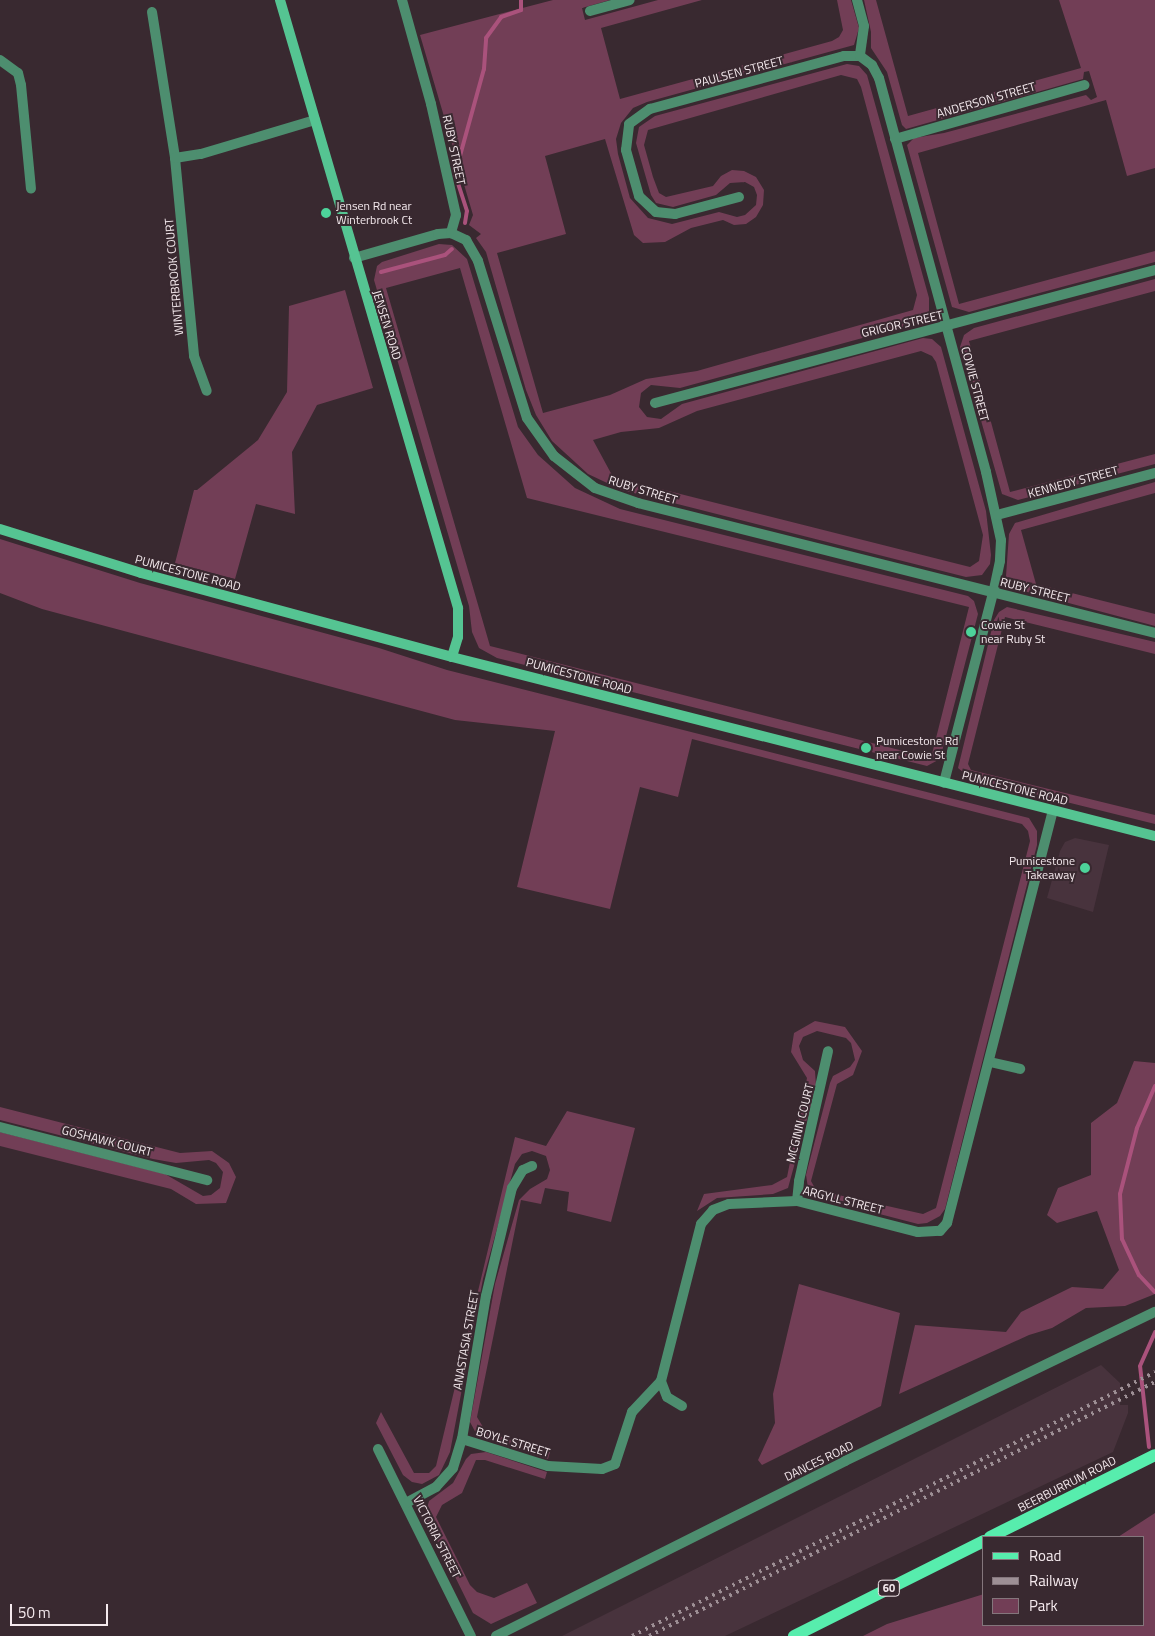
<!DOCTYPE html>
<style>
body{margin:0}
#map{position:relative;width:1155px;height:1636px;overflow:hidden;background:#392930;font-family:"Titillium Web",sans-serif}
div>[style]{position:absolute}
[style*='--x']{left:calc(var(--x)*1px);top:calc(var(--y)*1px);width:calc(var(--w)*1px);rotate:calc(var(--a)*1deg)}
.built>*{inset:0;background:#48333d}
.green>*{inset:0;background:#723e56}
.stream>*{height:4px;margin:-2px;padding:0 2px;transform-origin:2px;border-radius:2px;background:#aa527c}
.street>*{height:10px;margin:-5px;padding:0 5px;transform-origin:5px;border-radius:5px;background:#4d8e6f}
.secondary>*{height:10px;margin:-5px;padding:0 5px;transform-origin:5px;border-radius:5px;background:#55c492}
.primary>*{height:12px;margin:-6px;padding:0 6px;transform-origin:6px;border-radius:6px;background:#57edad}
.rail>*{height:4px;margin-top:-2px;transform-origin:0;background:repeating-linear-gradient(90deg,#9d8f95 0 2.5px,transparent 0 7.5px)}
.dots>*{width:14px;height:14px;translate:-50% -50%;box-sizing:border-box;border:2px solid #392930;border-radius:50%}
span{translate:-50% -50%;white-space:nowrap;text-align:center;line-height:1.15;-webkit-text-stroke:4px #392930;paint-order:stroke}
.shield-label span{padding:1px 4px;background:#392930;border:1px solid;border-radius:4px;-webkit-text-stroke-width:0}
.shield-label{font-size:11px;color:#f4e9ed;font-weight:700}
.street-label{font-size:12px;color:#f4e9ed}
.poi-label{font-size:12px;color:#f4e9ed}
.left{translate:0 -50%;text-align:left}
.right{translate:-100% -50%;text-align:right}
.legend{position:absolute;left:982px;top:1536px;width:162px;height:90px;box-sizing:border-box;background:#392930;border:1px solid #84767c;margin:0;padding:6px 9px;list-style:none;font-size:15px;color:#f4e9ed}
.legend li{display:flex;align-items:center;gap:10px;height:25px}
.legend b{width:25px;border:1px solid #84767c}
.scale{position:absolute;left:10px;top:1604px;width:98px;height:22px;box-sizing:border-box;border:2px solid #f4e9ed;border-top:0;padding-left:6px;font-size:15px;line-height:18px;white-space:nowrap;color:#f4e9ed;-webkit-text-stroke:4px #392930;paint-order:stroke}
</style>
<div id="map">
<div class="built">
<i style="clip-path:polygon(1075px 838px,1109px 845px,1093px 912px,1047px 898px,1060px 851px,1065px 842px)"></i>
<i style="clip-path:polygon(1101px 1365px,1120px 1383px,1120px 1405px,1128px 1405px,1128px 1413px,1113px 1452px,725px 1636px,562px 1636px)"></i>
</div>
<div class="green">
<i style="clip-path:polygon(evenodd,553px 0,610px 0,582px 8px,585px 20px,658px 0,702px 0,601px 28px,620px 99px,832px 41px,839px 37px,843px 30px,837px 0,851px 0,859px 28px,854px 45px,647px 102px,633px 108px,621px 123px,616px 139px,618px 154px,630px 198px,648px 218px,672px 224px,719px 212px,737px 217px,745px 215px,756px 205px,757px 195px,754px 187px,745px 182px,730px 183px,716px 195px,673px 207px,656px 203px,651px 195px,636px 143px,639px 127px,655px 116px,847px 64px,859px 66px,867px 75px,929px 298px,929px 313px,921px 322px,680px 388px,651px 385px,641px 393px,639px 407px,647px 417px,661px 419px,682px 404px,923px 338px,932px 339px,941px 347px,986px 511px,991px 555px,990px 564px,982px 575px,966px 577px,622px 490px,588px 474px,552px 441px,536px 415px,526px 390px,486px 252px,476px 238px,481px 234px,469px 225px,473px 215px,420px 35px,553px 0,841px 75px,857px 79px,861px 87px,917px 295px,913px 310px,697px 371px,646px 379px,610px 395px,543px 413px,497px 253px,566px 234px,545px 156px,605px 139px,634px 235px,643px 243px,665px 242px,691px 228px,723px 220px,734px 225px,746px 224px,756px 217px,763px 205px,764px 190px,756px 177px,744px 171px,732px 170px,721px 176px,713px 186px,666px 197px,659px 193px,653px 177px,644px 145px,648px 130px,841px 75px,553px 0,921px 351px,932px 356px,936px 362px,983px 535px,979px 561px,970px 567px,613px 477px,593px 440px,621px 432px,659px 428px,697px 411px,921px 351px)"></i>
<i style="clip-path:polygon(864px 0,876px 0,908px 116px,1081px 68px,1059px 0,1155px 0,1155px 168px,1127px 176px,1106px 100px,918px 153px,959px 304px,1155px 251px,1155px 262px,969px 312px,952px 307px,907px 145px,914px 138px,944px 133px,1086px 95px,1091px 100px,1097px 97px,1089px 71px,1084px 72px,1083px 79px,906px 129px,902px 125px,887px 72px,871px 48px,871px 32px)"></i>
<i style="clip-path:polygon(evenodd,439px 244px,452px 245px,467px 259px,518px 427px,538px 455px,575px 488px,620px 509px,968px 596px,974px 601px,978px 614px,940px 759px,927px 766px,497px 658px,479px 648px,472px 632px,469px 606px,374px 280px,377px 266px,382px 262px,439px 244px,460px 268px,527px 498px,969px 607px,931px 758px,490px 646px,386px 288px,460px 268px)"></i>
<i style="clip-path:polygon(1155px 279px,1155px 291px,969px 341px,1010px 492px,1155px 454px,1155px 464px,1018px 500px,1002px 494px,960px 347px,964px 335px,974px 328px)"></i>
<i style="clip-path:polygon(345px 290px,373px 388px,317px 405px,292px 452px,295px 514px,256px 504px,235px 579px,175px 563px,194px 490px,197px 490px,258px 440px,287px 392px,289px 306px)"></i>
<i style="clip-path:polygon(1155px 482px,1155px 493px,1021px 530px,1036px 584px,1155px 614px,1155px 626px,1012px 588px,1006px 576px,1009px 534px,1015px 523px)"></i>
<i style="clip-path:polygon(0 539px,140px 583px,379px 648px,447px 670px,1029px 818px,1037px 831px,1037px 845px,945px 1209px,940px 1216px,927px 1223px,918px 1224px,818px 1198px,808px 1188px,806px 1175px,830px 1083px,833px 1076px,850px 1067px,855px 1060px,851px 1043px,846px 1038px,817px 1031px,803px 1037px,799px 1046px,803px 1060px,815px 1071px,816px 1086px,788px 1188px,773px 1194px,717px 1198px,697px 1211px,704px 1194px,772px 1185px,787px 1177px,807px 1078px,791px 1052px,794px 1033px,815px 1021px,845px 1027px,862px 1051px,853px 1075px,837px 1084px,811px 1181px,816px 1190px,923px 1214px,936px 1208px,1030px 841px,1028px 831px,1022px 824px,692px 739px,678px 797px,640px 787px,610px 909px,517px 887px,555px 731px,455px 720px,42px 609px,0 593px)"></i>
<i style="clip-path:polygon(1007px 607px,1155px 642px,1155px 654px,1005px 617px,968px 764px,971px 770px,1155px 815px,1155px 824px,970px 778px,958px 768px,994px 620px,999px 612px)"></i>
<i style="clip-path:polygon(1134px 1061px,1155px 1063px,1155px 1294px,1125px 1306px,1086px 1308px,1052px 1328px,1029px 1335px,899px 1394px,915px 1325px,1006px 1332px,1021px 1312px,1072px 1287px,1103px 1289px,1119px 1270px,1097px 1211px,1057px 1223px,1047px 1215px,1058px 1188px,1091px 1175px,1091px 1123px,1117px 1103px)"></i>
<i style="clip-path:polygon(0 1107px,180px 1153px,212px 1151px,229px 1163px,236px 1177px,226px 1203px,196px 1204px,171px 1189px,0 1146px,0 1132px,165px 1174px,203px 1196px,211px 1195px,220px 1188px,223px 1172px,216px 1163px,209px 1160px,176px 1163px,153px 1159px,0 1120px)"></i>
<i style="clip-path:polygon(567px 1111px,635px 1128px,611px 1222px,567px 1211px,569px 1192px,545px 1188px,541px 1204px,521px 1200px,477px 1417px,486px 1432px,550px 1452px,548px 1459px,483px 1438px,477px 1435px,470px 1422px,495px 1284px,519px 1200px,530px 1189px,547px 1179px,550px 1170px,546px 1156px,532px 1151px,522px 1154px,515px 1164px,483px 1279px,450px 1452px,439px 1475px,422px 1484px,412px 1482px,403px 1475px,376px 1423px,381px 1412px,414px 1473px,429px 1473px,436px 1466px,515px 1137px,546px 1146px)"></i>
<i style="clip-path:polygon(799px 1284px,900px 1313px,881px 1406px,762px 1465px,758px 1460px,775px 1423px,773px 1394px)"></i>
<i style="clip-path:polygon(486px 1452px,547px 1472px,545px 1479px,485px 1460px,476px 1460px,462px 1493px,442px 1505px,436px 1517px,470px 1585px,477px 1592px,494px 1598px,527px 1583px,537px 1603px,491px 1624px,473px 1613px,425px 1516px,429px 1501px,453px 1483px,466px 1459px,471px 1454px)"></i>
<i style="clip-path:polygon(1155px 1513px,1155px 1636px,863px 1636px,887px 1624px,984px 1594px,984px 1625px,1144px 1625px,1144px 1537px,1118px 1537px)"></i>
</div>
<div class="stream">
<i style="--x:465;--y:223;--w:12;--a:-81"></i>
<i style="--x:467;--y:211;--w:39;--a:-108"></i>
<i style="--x:455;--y:174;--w:109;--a:-74.6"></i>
<i style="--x:484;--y:69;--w:31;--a:-86"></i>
<i style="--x:486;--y:38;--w:26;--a:-54"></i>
<i style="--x:501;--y:17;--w:21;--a:-19"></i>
<i style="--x:521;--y:10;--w:10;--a:-90"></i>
<i style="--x:381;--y:272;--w:66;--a:-14.9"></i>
<i style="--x:445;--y:255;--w:9;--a:-41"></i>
<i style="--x:1155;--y:1086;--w:46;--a:113.2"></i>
<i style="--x:1137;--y:1128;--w:68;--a:104.4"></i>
<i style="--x:1120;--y:1194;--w:45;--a:87.5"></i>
<i style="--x:1122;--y:1239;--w:40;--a:65"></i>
<i style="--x:1139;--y:1275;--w:23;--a:47"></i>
<i style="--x:1149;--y:1447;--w:81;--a:-96.3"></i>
<i style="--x:1140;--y:1366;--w:37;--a:-66"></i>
</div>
<div class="street">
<i style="--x:402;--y:0;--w:108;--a:74.4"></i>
<i style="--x:431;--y:104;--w:114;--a:77.3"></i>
<i style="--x:456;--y:215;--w:19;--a:106"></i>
<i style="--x:857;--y:0;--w:27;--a:75"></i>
<i style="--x:864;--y:26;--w:30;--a:98"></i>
<i style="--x:590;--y:11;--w:41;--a:-15.4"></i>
<i style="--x:152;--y:12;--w:148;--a:81"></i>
<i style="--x:175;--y:158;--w:199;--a:84.5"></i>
<i style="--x:194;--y:356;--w:37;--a:70"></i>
<i style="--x:0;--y:60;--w:22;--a:36"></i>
<i style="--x:18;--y:73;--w:12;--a:76"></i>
<i style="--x:21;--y:85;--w:104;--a:84.5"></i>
<i style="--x:895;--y:139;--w:197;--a:-15.9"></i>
<i style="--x:175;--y:158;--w:26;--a:-9"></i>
<i style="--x:201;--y:154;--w:119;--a:-16.6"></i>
<i style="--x:739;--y:197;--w:66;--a:165.1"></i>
<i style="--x:675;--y:214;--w:19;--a:-174"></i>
<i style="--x:656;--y:212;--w:23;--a:-137"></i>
<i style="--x:639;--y:196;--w:48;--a:-105.8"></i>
<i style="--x:626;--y:150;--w:26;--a:-83"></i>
<i style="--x:629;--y:124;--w:26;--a:-36"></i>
<i style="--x:650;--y:109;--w:201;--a:-15.3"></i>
<i style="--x:844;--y:56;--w:16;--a:0"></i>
<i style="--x:860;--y:56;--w:15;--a:37"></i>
<i style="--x:872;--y:65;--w:15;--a:62"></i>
<i style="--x:879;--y:78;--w:408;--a:74.8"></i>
<i style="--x:986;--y:472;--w:70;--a:77.6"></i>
<i style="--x:1001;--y:540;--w:21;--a:93"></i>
<i style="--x:1000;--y:561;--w:33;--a:102"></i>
<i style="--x:993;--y:593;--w:196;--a:104.5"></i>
<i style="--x:354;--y:258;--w:87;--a:-15.9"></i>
<i style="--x:438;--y:234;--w:13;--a:-4"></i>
<i style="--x:451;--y:233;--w:17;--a:25"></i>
<i style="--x:466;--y:240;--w:24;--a:60"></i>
<i style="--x:478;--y:261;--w:164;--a:72.7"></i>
<i style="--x:527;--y:418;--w:47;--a:54.6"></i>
<i style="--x:554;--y:456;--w:52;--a:38"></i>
<i style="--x:595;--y:488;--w:46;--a:19.2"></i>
<i style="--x:638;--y:503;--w:533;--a:14.11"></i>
<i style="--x:655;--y:403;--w:517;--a:-14.9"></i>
<i style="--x:997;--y:515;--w:163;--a:-14.9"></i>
<i style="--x:990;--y:1062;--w:31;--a:13"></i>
<i style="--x:0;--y:1127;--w:214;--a:14.4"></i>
<i style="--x:797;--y:1201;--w:20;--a:-84"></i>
<i style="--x:799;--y:1181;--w:133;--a:-77.4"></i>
<i style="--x:682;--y:1406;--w:17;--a:-149"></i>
<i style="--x:667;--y:1397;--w:17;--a:-111"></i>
<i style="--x:661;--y:1381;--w:162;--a:-75.7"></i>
<i style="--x:701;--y:1224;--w:18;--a:-49"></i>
<i style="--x:713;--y:1210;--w:17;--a:-21"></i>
<i style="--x:729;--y:1204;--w:68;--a:-2.5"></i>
<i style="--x:797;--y:1201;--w:125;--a:14.4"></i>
<i style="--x:918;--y:1232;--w:22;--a:-3"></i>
<i style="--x:940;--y:1231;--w:11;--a:-49"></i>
<i style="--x:947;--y:1223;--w:425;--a:-75.6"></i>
<i style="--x:462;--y:1439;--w:90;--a:17.4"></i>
<i style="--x:548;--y:1466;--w:54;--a:3.2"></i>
<i style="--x:602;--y:1469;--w:14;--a:-21"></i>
<i style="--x:615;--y:1464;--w:55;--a:-71.9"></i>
<i style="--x:632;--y:1412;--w:42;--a:-46.9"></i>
<i style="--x:378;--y:1449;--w:209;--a:63.6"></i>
<i style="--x:406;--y:1503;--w:34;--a:-28"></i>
<i style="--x:436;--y:1487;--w:25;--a:-48"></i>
<i style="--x:453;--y:1468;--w:30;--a:-73"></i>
<i style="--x:462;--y:1439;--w:145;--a:-80.5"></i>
<i style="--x:486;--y:1296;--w:111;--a:-76.5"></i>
<i style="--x:512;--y:1188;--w:21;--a:-59"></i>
<i style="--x:523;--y:1170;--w:10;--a:-24"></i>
<i style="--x:496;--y:1636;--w:390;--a:-26.6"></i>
<i style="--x:845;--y:1461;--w:344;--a:-25.7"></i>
</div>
<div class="secondary">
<i style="--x:280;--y:0;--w:634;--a:73.68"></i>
<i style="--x:458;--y:608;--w:29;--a:90"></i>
<i style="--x:458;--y:637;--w:21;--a:107"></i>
<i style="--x:0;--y:529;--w:148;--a:17.3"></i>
<i style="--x:141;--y:573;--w:322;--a:15.1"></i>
<i style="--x:452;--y:657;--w:725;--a:14.29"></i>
</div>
<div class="primary">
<i style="--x:990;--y:1537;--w:184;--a:-26.4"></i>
<i style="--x:794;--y:1636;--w:212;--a:-26.6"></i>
</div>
<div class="rail">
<i style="--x:632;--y:1636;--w:586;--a:-26.78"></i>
<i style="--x:649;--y:1636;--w:566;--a:-26.66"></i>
</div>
<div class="dots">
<i style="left:326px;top:213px;background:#4dd39a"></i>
<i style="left:971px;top:632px;background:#4dd39a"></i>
<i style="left:866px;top:748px;background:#4dd39a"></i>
<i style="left:1085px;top:868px;background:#4dd39a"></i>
</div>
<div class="shield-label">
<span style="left:889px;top:1588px">60</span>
</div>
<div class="street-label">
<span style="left:739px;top:72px;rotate:-15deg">PAULSEN STREET</span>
<span style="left:986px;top:100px;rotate:-16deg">ANDERSON STREET</span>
<span style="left:454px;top:150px;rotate:78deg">RUBY STREET</span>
<span style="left:174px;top:277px;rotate:-95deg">WINTERBROOK COURT</span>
<span style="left:902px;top:324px;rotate:-13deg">GRIGOR STREET</span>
<span style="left:387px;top:325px;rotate:73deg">JENSEN ROAD</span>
<span style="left:975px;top:384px;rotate:75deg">COWIE STREET</span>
<span style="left:1073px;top:482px;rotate:-15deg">KENNEDY STREET</span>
<span style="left:643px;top:490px;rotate:17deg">RUBY STREET</span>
<span style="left:188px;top:573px;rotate:15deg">PUMICESTONE ROAD</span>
<span style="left:1035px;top:590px;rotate:14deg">RUBY STREET</span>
<span style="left:579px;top:676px;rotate:15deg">PUMICESTONE ROAD</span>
<span style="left:1015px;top:788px;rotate:14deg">PUMICESTONE ROAD</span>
<span style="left:800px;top:1123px;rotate:-76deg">MCGINN COURT</span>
<span style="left:107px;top:1141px;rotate:14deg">GOSHAWK COURT</span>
<span style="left:843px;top:1200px;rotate:14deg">ARGYLL STREET</span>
<span style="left:466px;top:1340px;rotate:-80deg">ANASTASIA STREET</span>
<span style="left:513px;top:1442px;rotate:17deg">BOYLE STREET</span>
<span style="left:819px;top:1461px;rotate:-26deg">DANCES ROAD</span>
<span style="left:1067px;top:1484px;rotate:-27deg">BEERBURRUM ROAD</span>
<span style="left:437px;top:1537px;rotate:63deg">VICTORIA STREET</span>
</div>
<div class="poi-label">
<span class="left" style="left:336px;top:213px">Jensen Rd near<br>Winterbrook Ct</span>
<span class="left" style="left:981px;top:632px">Cowie St<br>near Ruby St</span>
<span class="left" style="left:876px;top:748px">Pumicestone Rd<br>near Cowie St</span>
<span class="right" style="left:1075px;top:868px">Pumicestone<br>Takeaway</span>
</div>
<ul class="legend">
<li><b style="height:6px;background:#57edad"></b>Road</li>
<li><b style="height:6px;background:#9d8f95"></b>Railway</li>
<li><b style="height:14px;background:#723e56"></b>Park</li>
</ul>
<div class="scale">50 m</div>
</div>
